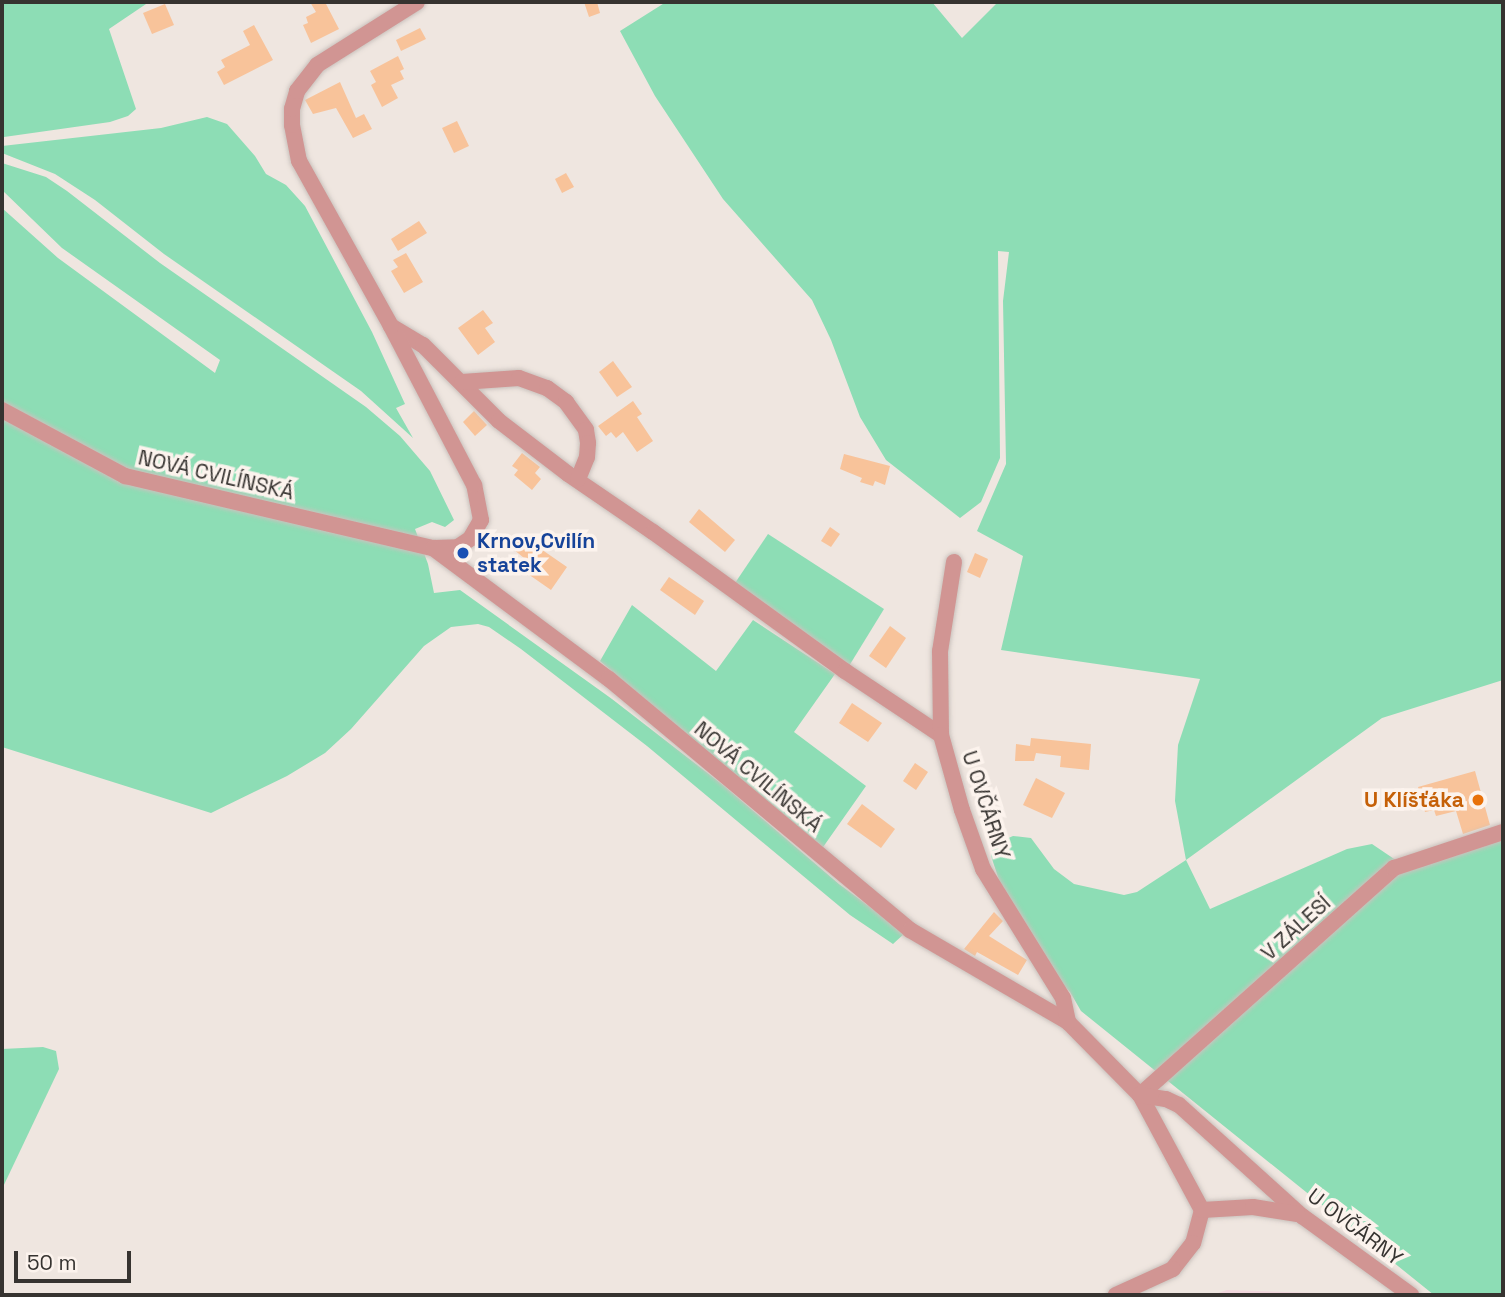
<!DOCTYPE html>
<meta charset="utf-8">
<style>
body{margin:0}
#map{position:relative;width:1505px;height:1297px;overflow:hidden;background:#efe6e0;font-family:"Space Grotesk",sans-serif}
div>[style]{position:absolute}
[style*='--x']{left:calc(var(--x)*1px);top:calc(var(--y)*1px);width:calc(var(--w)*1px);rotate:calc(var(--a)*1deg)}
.industrial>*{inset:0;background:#f1d6dc}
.green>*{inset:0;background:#8dddb5}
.building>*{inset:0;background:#f8c39a}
.roads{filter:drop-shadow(0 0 2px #cac2bd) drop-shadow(0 0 2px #cac2bd)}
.street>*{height:16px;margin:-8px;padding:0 8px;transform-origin:8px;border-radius:8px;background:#d19593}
.dots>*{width:19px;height:19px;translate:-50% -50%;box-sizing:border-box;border:4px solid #fcf3ed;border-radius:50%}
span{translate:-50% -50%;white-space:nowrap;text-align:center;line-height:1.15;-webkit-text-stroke:7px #fcf3ed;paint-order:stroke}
.street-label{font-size:21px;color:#363330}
.transit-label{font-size:21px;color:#164399;font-weight:700}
.left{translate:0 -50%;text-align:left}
.food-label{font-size:21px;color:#c56008;font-weight:700}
.right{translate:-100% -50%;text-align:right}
.frame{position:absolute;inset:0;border:4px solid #363330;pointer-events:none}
.scale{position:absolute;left:14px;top:1251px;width:117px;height:32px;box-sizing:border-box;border:4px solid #363330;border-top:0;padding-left:9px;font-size:21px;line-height:24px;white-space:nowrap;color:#363330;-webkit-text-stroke:5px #fcf3ed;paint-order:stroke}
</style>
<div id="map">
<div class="industrial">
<i style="clip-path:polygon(1227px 1290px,1380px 1295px,1212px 1295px)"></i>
</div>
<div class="green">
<i style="clip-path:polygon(2px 2px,149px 2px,109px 29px,136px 109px,128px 116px,110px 122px,4px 137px)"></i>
<i style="clip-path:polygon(666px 2px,932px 2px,962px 38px,998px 2px,1503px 2px,1503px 680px,1382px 718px,1186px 860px,1210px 909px,1347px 849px,1372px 844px,1406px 867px,1503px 837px,1503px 1295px,1434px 1295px,1081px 1011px,1070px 992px,1053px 975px,1003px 892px,991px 856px,993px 848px,997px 843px,1013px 836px,1031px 838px,1054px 869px,1074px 884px,1124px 895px,1137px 892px,1186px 860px,1175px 801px,1178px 745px,1200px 679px,1001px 650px,1023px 556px,977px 531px,1006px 464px,1003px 301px,1009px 252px,998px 251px,1000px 458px,981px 502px,960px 518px,886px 460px,860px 417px,831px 340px,812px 300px,723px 199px,655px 96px,620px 31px)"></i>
<i style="clip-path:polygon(207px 117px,227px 124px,255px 156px,266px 174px,286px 185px,305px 206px,372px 332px,405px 404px,396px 408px,413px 438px,361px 391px,164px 254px,95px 200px,55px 174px,2px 153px,2px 146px,161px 128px)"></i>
<i style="clip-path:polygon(2px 163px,46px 177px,67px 191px,160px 263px,366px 407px,400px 436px,430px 471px,454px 520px,445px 527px,432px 522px,415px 529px,428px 564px,434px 593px,460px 590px,612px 699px,723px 785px,839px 884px,905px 933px,893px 944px,850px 915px,647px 746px,521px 649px,489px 627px,478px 624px,451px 627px,424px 646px,351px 729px,325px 753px,287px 776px,211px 813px,2px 747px,2px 208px,58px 258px,215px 373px,220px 360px,62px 248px,2px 190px)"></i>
<i style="clip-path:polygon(768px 534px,884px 609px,849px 666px,733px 586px)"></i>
<i style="clip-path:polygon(632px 605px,716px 671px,753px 620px,835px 674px,794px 732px,866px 786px,821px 850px,600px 661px)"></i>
<i style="clip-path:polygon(43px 1047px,56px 1051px,59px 1069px,2px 1189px,2px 1049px)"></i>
</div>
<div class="building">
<i style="clip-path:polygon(310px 2px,325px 2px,339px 29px,311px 43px,303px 25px,308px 23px,306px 17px,316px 12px)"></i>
<i style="clip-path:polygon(584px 2px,597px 2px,600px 13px,589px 17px)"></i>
<i style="clip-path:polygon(165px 4px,174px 25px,152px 34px,143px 13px)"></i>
<i style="clip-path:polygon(254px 25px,273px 60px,224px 85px,217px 72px,225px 67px,221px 60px,250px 45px,243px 31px)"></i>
<i style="clip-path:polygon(420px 28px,426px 39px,401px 51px,396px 40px)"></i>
<i style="clip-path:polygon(398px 56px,404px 69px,400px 71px,404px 79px,391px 85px,398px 98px,382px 107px,371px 85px,376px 82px,370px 71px)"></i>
<i style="clip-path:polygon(340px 82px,356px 118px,364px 114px,372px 129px,353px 138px,336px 108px,313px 114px,305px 100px)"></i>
<i style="clip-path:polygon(457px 121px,469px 146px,454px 153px,442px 128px)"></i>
<i style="clip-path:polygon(566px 173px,574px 187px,562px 193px,555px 179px)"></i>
<i style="clip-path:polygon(419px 221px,427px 233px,398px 251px,391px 239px)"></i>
<i style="clip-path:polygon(406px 253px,423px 282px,404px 293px,391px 271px,398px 267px,393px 260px)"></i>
<i style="clip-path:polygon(483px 310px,493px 323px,485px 328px,495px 342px,478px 355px,458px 328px)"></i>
<i style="clip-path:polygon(613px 361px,632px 387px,617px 397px,599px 372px)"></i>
<i style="clip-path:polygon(633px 401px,642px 414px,637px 417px,653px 441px,637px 452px,623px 432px,616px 438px,611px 432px,606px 436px,598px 426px)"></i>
<i style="clip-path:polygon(474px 411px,487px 425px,475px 436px,463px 422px)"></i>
<i style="clip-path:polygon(522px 453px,540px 467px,535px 473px,541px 479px,532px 490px,514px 475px,518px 470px,512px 466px)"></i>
<i style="clip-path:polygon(844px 454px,890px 466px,885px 485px,875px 481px,873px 486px,860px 482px,862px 478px,840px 469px)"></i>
<i style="clip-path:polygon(699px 509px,735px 540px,725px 552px,689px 522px)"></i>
<i style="clip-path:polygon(830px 527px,840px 534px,831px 547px,821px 541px)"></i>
<i style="clip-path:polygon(522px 536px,567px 567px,551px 590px,518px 567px,524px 558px,513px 549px)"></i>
<i style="clip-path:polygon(975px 553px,988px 559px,980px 578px,967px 572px)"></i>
<i style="clip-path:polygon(669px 577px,704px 601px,695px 615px,660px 590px)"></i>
<i style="clip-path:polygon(890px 626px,906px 638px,886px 668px,869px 656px)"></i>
<i style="clip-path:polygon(852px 703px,882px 723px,868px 742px,839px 723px)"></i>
<i style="clip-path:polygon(1031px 738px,1091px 744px,1089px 770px,1060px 767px,1061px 756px,1036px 753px,1034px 761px,1015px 761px,1016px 744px,1030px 746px)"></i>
<i style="clip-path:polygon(915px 763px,928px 772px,916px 790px,903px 781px)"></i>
<i style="clip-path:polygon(1475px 771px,1490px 825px,1463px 834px,1456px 811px,1436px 816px,1434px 810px,1425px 812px,1418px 787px)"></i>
<i style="clip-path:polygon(1036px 778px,1065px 793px,1052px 818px,1023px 805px)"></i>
<i style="clip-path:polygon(862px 804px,895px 829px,881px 848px,847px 824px)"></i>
<i style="clip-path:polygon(994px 912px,1003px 921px,989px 936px,1027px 960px,1018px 975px,977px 952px,975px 956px,964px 949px)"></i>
</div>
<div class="roads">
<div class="street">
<i style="--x:391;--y:326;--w:37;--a:31"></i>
<i style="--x:423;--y:345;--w:107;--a:45"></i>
<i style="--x:499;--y:421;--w:87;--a:37.5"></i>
<i style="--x:568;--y:474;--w:103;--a:34.3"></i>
<i style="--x:653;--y:532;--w:237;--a:35.9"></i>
<i style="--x:845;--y:671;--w:115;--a:33.7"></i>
<i style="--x:462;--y:382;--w:57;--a:-4"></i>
<i style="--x:519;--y:378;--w:30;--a:20"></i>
<i style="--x:547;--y:388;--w:24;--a:36"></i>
<i style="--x:566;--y:402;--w:34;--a:54"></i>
<i style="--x:586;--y:430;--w:13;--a:81"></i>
<i style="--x:588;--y:443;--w:14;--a:94"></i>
<i style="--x:587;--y:457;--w:24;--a:112"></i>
<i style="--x:2;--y:410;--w:140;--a:28.2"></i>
<i style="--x:125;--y:476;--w:316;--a:13.2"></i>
<i style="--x:433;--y:548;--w:25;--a:-2"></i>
<i style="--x:458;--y:547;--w:14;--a:-34"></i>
<i style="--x:470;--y:539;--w:22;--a:-60"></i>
<i style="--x:481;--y:520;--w:36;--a:-101"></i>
<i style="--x:474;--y:485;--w:179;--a:-117.6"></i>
<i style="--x:391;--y:326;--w:189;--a:-119.1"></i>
<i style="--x:299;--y:161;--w:37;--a:-101"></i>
<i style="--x:292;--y:125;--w:16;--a:-90"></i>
<i style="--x:292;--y:109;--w:19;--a:-74"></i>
<i style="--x:297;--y:91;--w:33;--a:-52"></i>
<i style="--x:317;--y:65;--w:118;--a:-32.2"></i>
<i style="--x:433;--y:548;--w:219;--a:36.7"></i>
<i style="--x:609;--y:679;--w:392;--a:39.8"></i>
<i style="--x:910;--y:930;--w:183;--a:30.2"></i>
<i style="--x:1068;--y:1022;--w:103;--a:45.4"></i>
<i style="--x:1140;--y:1095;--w:131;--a:61.7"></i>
<i style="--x:1202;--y:1210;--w:34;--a:105"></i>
<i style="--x:1193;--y:1243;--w:33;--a:128"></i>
<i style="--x:1173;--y:1269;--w:63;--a:155.5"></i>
<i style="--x:954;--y:562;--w:90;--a:98.9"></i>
<i style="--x:940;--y:651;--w:84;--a:89.3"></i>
<i style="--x:941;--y:735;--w:78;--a:74.4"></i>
<i style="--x:962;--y:810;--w:63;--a:70.4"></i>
<i style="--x:983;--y:869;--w:152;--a:58.2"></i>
<i style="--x:1063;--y:998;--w:25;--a:78"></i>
<i style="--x:1140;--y:1095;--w:341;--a:-41.8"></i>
<i style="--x:1394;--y:868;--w:115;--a:-18.3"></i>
<i style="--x:1140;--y:1095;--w:26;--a:9"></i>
<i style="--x:1166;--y:1099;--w:14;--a:25"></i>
<i style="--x:1179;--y:1105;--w:166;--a:42.1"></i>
<i style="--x:1302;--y:1216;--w:135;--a:35.9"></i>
<i style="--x:1202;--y:1210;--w:51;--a:-3.4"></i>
<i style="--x:1253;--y:1207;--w:45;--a:9"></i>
</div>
</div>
<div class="dots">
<i style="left:463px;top:553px;background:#1a4fb4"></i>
<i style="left:1478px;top:800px;background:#e8710a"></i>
</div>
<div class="street-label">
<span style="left:216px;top:475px;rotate:13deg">NOVÁ CVILÍNSKÁ</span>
<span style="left:758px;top:777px;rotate:40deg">NOVÁ CVILÍNSKÁ</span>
<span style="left:986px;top:805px;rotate:72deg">U OVČÁRNY</span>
<span style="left:1296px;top:928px;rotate:-42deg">V ZÁLESÍ</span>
<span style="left:1355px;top:1227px;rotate:37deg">U OVČÁRNY</span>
</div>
<div class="transit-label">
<span class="left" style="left:477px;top:553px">Krnov,Cvilín<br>statek</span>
</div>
<div class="food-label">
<span class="right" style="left:1464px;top:800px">U Klíšťáka</span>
</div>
<div class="frame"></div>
<div class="scale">50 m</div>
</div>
